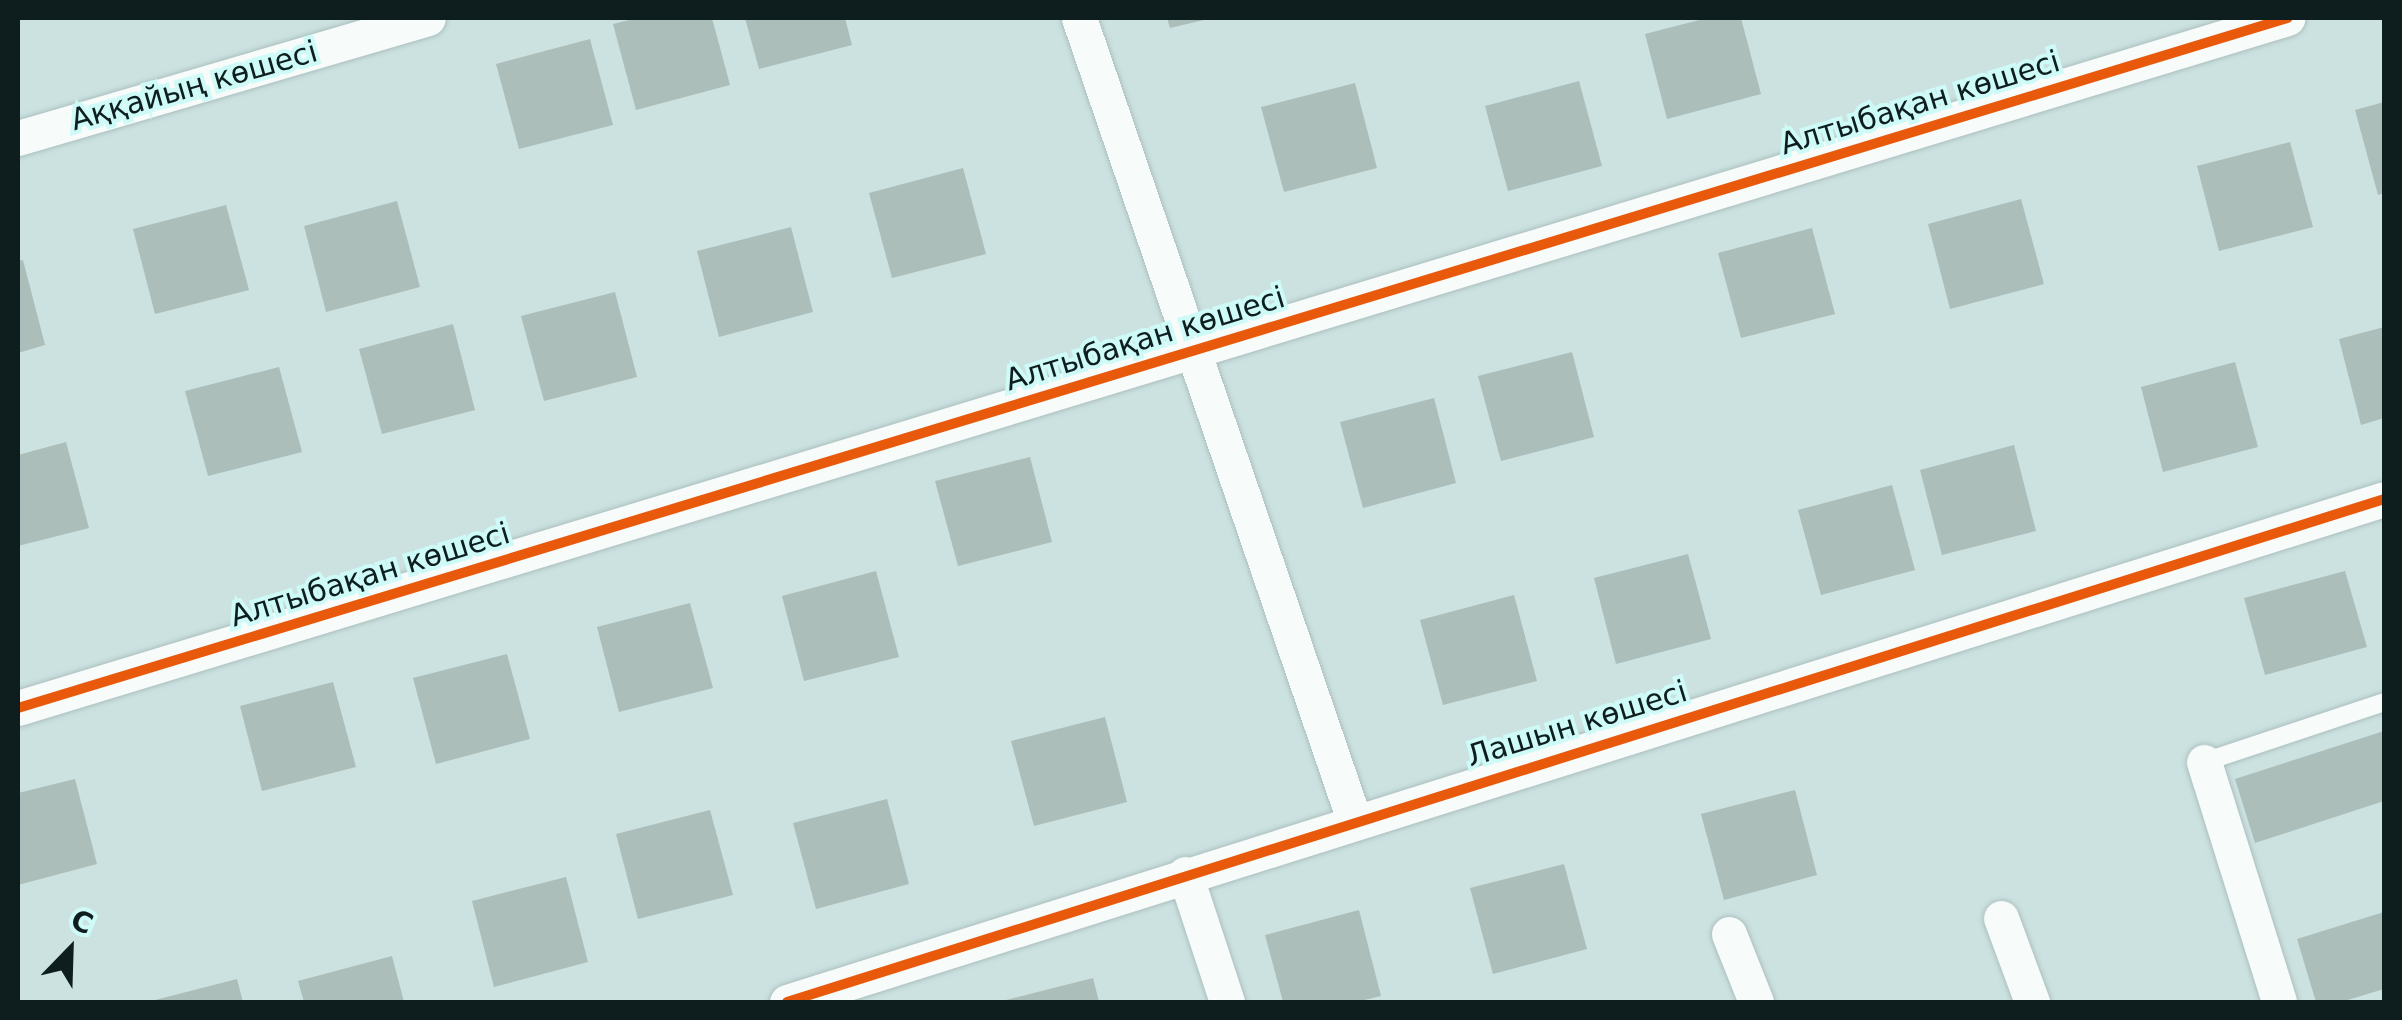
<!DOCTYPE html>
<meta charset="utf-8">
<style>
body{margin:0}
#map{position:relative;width:2402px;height:1020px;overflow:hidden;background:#cbe2e1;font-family:"DejaVu Sans",sans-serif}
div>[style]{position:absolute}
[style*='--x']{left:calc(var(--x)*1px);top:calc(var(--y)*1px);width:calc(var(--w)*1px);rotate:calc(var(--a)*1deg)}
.building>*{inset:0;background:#acbeba}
.roads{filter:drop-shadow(0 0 2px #acbfbe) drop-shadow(0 0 2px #acbfbe)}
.service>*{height:18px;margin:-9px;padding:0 9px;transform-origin:9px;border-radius:9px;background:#f7fbfa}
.minor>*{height:35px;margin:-17.5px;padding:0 17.5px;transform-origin:17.5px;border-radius:17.5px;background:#f7fbfa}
.cycleway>*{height:10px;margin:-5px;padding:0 5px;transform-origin:5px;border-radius:5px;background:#e8590c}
span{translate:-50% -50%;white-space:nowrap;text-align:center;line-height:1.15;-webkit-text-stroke:8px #cefaf7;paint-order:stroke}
.street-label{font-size:30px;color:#0e1e1e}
.frame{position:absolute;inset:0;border:20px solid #0e1e1e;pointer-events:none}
.north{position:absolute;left:20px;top:900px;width:100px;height:100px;-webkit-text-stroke:8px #cefaf7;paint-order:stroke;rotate:23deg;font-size:28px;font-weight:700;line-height:40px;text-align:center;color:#0e1e1e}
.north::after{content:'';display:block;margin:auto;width:35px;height:45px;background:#0e1e1e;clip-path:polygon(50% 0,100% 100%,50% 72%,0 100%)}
</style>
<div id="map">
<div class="building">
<i style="clip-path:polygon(637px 18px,712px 18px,730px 85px,636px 110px,613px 24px)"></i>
<i style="clip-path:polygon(745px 18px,845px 18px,852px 45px,759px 69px)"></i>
<i style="clip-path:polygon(1167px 18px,1207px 18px,1208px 19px,1170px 28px)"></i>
<i style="clip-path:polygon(1707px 18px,1741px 18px,1761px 94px,1667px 119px,1645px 34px)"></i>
<i style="clip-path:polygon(590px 39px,613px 125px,519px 149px,496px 64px)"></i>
<i style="clip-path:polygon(1579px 81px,1602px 166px,1508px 191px,1485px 106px)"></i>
<i style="clip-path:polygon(1355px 83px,1377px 168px,1284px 192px,1261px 107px)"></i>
<i style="clip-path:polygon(2384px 102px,2384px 193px,2378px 195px,2355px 110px)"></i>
<i style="clip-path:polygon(2290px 142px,2313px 227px,2219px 251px,2197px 166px)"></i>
<i style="clip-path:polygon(963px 168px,986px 254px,892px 278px,869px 193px)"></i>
<i style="clip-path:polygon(2021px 199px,2044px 284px,1950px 309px,1928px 224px)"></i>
<i style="clip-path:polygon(397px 201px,420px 287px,326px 312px,304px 226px)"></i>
<i style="clip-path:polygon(226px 205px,249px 290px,155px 314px,133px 229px)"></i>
<i style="clip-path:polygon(791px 227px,813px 312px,719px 337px,697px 251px)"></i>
<i style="clip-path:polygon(1812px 228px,1835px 314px,1741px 338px,1718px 253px)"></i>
<i style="clip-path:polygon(23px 260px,45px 345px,18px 353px,18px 261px)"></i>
<i style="clip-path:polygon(615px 292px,637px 377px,544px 401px,521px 316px)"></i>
<i style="clip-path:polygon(453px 324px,475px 410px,382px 434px,359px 349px)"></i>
<i style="clip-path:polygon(2384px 327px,2384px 418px,2361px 425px,2339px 339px)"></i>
<i style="clip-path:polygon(1572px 352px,1594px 437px,1501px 461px,1478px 376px)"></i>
<i style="clip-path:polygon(2235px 362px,2258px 447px,2163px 472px,2141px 387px)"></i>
<i style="clip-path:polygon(279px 367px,302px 452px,208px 476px,185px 391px)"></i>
<i style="clip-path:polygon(1434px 398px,1456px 483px,1363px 508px,1340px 422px)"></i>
<i style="clip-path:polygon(66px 442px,89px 528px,18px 546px,18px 455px)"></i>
<i style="clip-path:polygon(2014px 445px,2036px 531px,1942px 555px,1920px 470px)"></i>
<i style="clip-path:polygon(1030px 457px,1052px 542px,958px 566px,935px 481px)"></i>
<i style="clip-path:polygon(1892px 485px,1915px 570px,1821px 595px,1798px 510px)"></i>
<i style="clip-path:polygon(1688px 554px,1711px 639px,1616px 664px,1594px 578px)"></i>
<i style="clip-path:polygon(876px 571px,899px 657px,804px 681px,782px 596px)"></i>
<i style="clip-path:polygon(2345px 571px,2367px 647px,2265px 675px,2244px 598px)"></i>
<i style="clip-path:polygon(1514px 595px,1537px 681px,1443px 705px,1420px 620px)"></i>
<i style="clip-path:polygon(690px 603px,713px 688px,619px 712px,597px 627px)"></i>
<i style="clip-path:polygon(507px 654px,530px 739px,436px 764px,413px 678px)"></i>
<i style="clip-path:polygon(333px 682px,356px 767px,262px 791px,240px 706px)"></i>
<i style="clip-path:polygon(1105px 717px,1127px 802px,1034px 826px,1011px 741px)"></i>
<i style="clip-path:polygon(2384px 731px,2384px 801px,2255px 843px,2235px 779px)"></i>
<i style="clip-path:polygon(75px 779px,97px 864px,18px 885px,18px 793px)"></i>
<i style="clip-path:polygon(1795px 790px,1817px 875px,1724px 900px,1701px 814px)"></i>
<i style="clip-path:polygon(887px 799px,909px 884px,816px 909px,793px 823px)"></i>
<i style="clip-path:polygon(710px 810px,733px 895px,638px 919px,616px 834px)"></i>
<i style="clip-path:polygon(1564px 864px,1587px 949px,1493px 974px,1470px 888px)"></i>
<i style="clip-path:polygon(566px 877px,588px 962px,494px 987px,472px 901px)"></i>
<i style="clip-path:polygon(1359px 910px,1381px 996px,1356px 1002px,1283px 1002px,1265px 935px)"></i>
<i style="clip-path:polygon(2384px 912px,2384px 989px,2341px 1002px,2316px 1002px,2297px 939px)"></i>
<i style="clip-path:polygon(392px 956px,404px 1002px,304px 1002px,298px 981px)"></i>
<i style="clip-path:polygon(1093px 978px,1099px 1002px,1003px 1002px,1002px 1001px)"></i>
<i style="clip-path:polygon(237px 979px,243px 1002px,151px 1002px,151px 1001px)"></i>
</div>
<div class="roads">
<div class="service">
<i style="--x:2204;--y:762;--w:190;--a:-18.4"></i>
</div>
<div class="minor">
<i style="--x:1079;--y:18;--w:848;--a:71.07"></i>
<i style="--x:18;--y:138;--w:427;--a:-16.3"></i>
<i style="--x:18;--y:708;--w:2372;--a:-16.91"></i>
<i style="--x:2204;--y:762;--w:251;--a:72.6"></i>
<i style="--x:1185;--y:874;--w:135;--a:71.8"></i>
<i style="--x:2001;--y:918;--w:90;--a:69.7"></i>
<i style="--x:1729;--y:934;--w:73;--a:68.3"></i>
<i style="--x:787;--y:1002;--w:1674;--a:-17.48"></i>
</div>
</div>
<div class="cycleway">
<i style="--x:18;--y:708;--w:2372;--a:-16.91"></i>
<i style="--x:787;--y:1002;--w:1674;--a:-17.48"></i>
</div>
<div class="street-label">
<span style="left:194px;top:86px;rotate:-16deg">Аққайың көшесі</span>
<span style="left:1920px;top:103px;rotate:-17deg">Алтыбақан көшесі</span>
<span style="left:1145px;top:339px;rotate:-17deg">Алтыбақан көшесі</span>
<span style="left:370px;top:575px;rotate:-17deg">Алтыбақан көшесі</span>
<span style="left:1577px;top:724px;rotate:-17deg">Лашын көшесі</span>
</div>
<div class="frame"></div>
<div class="north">С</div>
</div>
